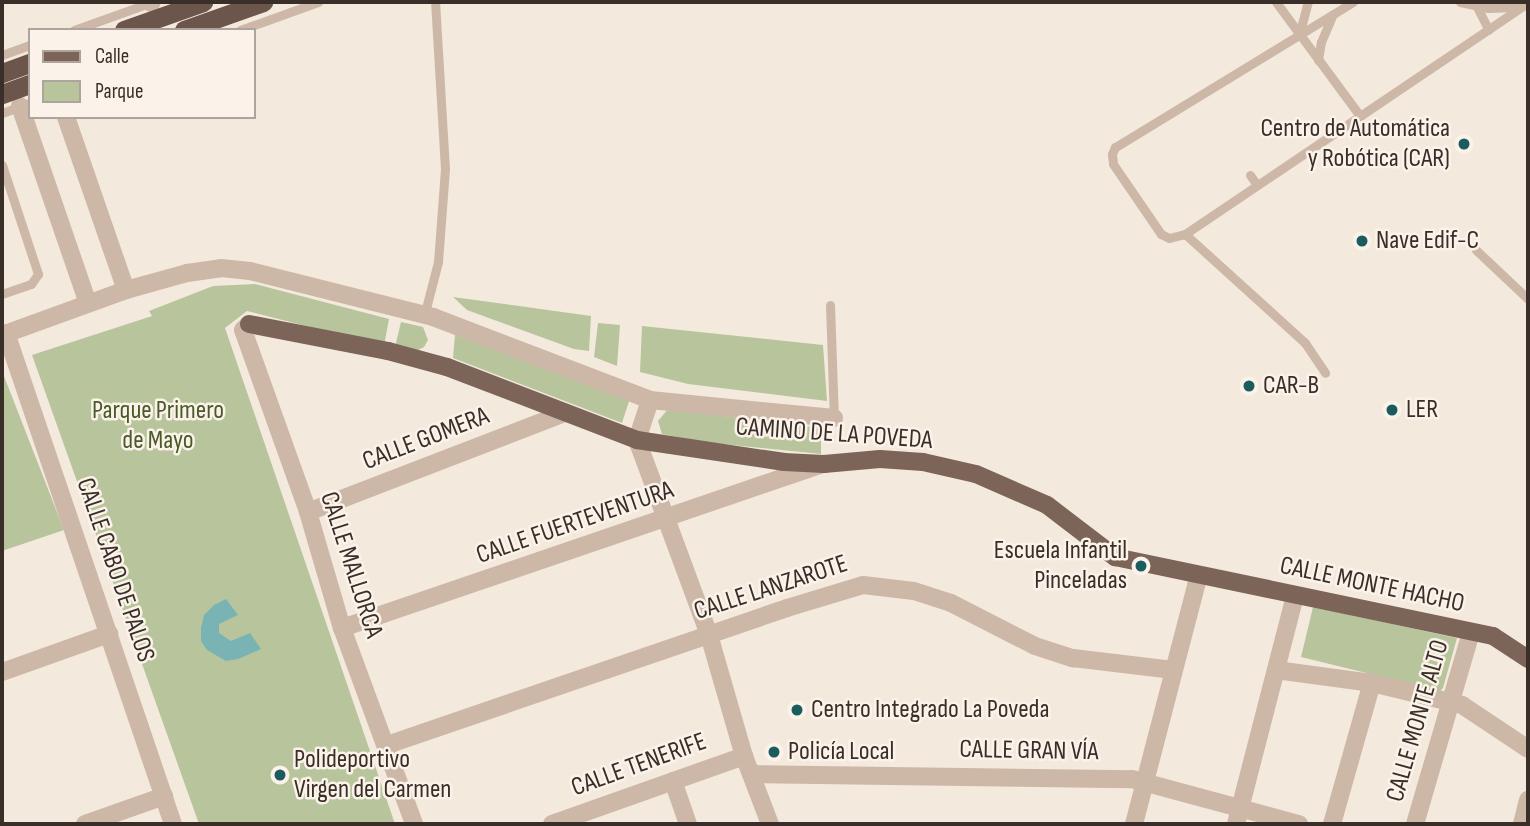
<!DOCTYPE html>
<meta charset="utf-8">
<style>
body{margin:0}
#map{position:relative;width:1530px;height:826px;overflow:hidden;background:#f4e9dd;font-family:"Sofia Sans Condensed",sans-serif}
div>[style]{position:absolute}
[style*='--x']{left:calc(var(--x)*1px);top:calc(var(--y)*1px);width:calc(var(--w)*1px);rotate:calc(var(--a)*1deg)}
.green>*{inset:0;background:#b8c59c}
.water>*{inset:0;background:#7ab3b3}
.service>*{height:9px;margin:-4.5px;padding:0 4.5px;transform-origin:4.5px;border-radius:4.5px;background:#cdb8a8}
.minor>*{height:18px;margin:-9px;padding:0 9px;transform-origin:9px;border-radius:9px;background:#cdb8a8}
.primary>*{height:18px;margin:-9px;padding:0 9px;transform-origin:9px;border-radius:9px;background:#7d6459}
.trunk>*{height:19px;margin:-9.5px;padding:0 9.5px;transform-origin:9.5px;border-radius:9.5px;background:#6c564c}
.dots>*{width:19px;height:19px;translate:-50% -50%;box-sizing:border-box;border:4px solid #fbf3ea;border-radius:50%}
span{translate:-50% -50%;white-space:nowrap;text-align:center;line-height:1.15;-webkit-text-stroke:5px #fbf3ea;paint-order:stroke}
.poi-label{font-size:26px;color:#3a2e29}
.right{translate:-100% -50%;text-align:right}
.left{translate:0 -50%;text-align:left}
.park-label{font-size:26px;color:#4a5a2a}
.street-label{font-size:26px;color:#3a2e29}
.frame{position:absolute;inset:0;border:4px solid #3a2e29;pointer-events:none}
.legend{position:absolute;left:28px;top:28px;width:228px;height:91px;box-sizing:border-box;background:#fbf3ea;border:2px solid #aea49d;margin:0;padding:9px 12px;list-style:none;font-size:21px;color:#3a2e29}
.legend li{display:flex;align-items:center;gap:14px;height:35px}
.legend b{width:35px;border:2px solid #aea49d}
</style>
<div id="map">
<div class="green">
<i style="clip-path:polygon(255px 284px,389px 319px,384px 346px,247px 311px,225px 328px,395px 824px,199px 824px,32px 355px,152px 316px,149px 311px,213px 286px)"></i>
<i style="clip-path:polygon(453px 297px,591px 316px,589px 351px,574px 349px,467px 310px)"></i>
<i style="clip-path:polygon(401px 322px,423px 327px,428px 340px,424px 347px,416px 351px,395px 347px)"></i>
<i style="clip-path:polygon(598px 323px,620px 325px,617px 366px,594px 357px)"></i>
<i style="clip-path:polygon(642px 326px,823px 345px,827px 401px,688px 384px,640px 372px)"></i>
<i style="clip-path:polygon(455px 335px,630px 398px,622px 423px,453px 358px)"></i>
<i style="clip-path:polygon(2px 371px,64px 530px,2px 551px)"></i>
<i style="clip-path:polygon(668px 409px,821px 428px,821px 454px,703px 442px,662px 434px,658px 421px)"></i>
<i style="clip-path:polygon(1313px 607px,1457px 638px,1443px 688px,1440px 691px,1301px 657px)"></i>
</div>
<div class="water">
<i style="clip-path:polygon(226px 599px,238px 615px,219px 624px,219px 633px,231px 641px,250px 633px,261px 649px,238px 659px,226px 661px,207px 650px,201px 641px,201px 628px,204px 615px,214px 605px)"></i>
</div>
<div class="service">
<i style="--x:1276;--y:2;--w:142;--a:53.6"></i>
<i style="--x:1353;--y:2;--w:279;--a:148.6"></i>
<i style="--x:1115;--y:147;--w:8;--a:113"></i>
<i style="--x:1112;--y:154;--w:10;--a:84"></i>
<i style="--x:1113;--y:164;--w:85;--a:55.6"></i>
<i style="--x:1161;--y:234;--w:9;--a:27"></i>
<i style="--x:1169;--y:238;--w:16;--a:-14"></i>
<i style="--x:1185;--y:234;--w:414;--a:-34"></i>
<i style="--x:1460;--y:2;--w:29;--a:12"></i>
<i style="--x:1488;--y:8;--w:33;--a:-2"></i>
<i style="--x:1475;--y:3;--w:30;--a:63"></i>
<i style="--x:74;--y:30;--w:83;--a:-19.7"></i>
<i style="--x:240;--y:30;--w:83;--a:-19.7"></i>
<i style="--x:1299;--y:35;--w:34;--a:-75"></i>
<i style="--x:2;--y:55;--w:30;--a:-20"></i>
<i style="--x:1318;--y:60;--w:18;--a:-81"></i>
<i style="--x:1321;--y:42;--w:30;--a:-67"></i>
<i style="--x:2;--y:113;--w:30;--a:-20"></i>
<i style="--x:2;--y:165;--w:115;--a:71.7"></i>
<i style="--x:38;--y:274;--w:12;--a:125"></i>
<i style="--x:31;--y:284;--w:31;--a:161"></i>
<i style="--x:1250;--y:175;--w:12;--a:55"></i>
<i style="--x:1185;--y:234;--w:162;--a:42.2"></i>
<i style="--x:1305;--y:343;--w:36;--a:56"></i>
<i style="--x:1476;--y:250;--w:71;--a:43.3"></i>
<i style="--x:830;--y:305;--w:113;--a:88"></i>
<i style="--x:424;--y:316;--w:56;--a:-75.5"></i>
<i style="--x:438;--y:262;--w:93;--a:-85.7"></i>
<i style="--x:445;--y:169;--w:167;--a:-93.4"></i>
</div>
<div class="minor">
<i style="--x:151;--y:3;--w:1;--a:-45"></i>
<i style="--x:20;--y:106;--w:209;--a:71"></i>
<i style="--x:66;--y:117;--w:183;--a:70.9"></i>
<i style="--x:249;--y:324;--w:8;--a:135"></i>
<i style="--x:243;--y:330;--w:193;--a:70.3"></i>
<i style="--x:308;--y:512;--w:121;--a:73.7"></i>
<i style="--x:342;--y:628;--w:209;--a:69.8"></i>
<i style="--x:6;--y:333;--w:519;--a:71.22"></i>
<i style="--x:2;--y:335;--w:132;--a:-19.9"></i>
<i style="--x:126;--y:290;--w:63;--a:-15.6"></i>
<i style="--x:187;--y:273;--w:34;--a:-8"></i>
<i style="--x:221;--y:268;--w:29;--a:6"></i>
<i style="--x:250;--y:271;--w:189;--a:14.1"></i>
<i style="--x:433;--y:317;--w:232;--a:20.9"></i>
<i style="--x:650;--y:400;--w:185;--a:5.6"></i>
<i style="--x:650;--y:400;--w:42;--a:108"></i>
<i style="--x:637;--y:440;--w:208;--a:69.7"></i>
<i style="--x:709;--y:635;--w:126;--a:73.9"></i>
<i style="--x:744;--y:756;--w:73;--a:69.1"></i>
<i style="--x:308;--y:512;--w:272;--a:-21.1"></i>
<i style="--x:342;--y:628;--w:508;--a:-18.83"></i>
<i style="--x:1276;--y:670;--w:97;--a:7.7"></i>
<i style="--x:1372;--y:683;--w:93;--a:13.7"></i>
<i style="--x:1462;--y:705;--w:79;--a:33.7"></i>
<i style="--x:2;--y:672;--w:114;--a:-19.6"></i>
<i style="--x:387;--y:745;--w:423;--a:-18.9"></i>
<i style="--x:787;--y:608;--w:79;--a:-16.8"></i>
<i style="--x:863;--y:585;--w:51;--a:6.7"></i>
<i style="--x:914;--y:591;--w:39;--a:18"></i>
<i style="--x:951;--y:603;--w:94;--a:27.1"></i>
<i style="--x:1035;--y:646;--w:40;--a:18"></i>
<i style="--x:1073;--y:658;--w:101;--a:6.8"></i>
<i style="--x:751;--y:774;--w:381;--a:0.8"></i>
<i style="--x:1132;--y:779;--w:173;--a:15.1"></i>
<i style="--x:673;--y:781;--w:46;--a:70.8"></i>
<i style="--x:85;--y:824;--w:84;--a:-19.5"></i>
<i style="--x:552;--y:824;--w:204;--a:-19.5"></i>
<i style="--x:1134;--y:824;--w:257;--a:-75.4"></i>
<i style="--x:1236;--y:824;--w:236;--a:-75.5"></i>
<i style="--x:1332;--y:824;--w:147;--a:-74.2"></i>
<i style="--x:1415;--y:824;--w:200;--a:-73.7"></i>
<i style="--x:1522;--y:824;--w:25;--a:-76"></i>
</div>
<div class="primary">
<i style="--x:249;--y:324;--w:142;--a:11"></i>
<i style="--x:388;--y:351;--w:61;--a:15.2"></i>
<i style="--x:447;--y:367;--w:204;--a:21"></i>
<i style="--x:637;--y:440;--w:149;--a:8.5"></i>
<i style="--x:784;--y:462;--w:40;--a:2.9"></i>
<i style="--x:824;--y:464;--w:56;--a:-5.1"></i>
<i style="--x:880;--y:459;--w:43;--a:4"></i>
<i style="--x:923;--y:462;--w:54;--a:12.8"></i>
<i style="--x:976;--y:474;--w:77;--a:23.6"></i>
<i style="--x:1047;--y:505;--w:86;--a:37.4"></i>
<i style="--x:1115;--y:557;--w:386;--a:11.8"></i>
<i style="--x:1493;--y:636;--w:42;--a:33.3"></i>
</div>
<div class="trunk">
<i style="--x:124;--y:30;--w:84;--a:-19.5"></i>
<i style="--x:184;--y:30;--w:84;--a:-19.5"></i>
<i style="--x:2;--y:73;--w:30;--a:-20"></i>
<i style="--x:2;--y:94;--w:30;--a:-20"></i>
</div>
<div class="dots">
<i style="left:1464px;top:144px;background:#1b5c5e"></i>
<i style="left:1362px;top:241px;background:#1b5c5e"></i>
<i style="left:1249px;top:386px;background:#1b5c5e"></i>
<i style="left:1392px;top:410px;background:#1b5c5e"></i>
<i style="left:1141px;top:566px;background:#1b5c5e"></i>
<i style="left:797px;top:710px;background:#1b5c5e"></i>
<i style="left:774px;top:752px;background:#1b5c5e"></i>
<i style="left:280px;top:775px;background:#1b5c5e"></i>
</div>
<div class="poi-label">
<span class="right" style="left:1450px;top:144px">Centro de Automática<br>y Robótica (CAR)</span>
<span class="left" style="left:1376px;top:241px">Nave Edif-C</span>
<span class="left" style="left:1263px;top:386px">CAR-B</span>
<span class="left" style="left:1406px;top:410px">LER</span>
<span class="right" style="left:1127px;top:566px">Escuela Infantil<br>Pinceladas</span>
<span class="left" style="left:811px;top:710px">Centro Integrado La Poveda</span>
<span class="left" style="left:788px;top:752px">Policía Local</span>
<span class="left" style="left:294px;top:775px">Polideportivo<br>Virgen del Carmen</span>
</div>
<div class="park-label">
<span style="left:158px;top:426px">Parque Primero<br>de Mayo</span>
</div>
<div class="street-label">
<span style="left:834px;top:434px;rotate:4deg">CAMINO DE LA POVEDA</span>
<span style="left:426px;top:439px;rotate:-21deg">CALLE GOMERA</span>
<span style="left:575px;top:523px;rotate:-19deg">CALLE FUERTEVENTURA</span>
<span style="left:351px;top:565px;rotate:72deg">CALLE MALLORCA</span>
<span style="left:115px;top:570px;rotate:71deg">CALLE CABO DE PALOS</span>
<span style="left:1372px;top:585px;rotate:12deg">CALLE MONTE HACHO</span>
<span style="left:771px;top:588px;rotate:-18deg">CALLE LANZAROTE</span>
<span style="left:1418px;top:721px;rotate:-74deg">CALLE MONTE ALTO</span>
<span style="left:1029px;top:751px;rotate:1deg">CALLE GRAN VÍA</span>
<span style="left:639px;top:765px;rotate:-20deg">CALLE TENERIFE</span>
</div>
<div class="frame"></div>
<ul class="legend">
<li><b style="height:9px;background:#7d6459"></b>Calle</li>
<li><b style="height:19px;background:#b8c59c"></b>Parque</li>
</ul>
</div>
